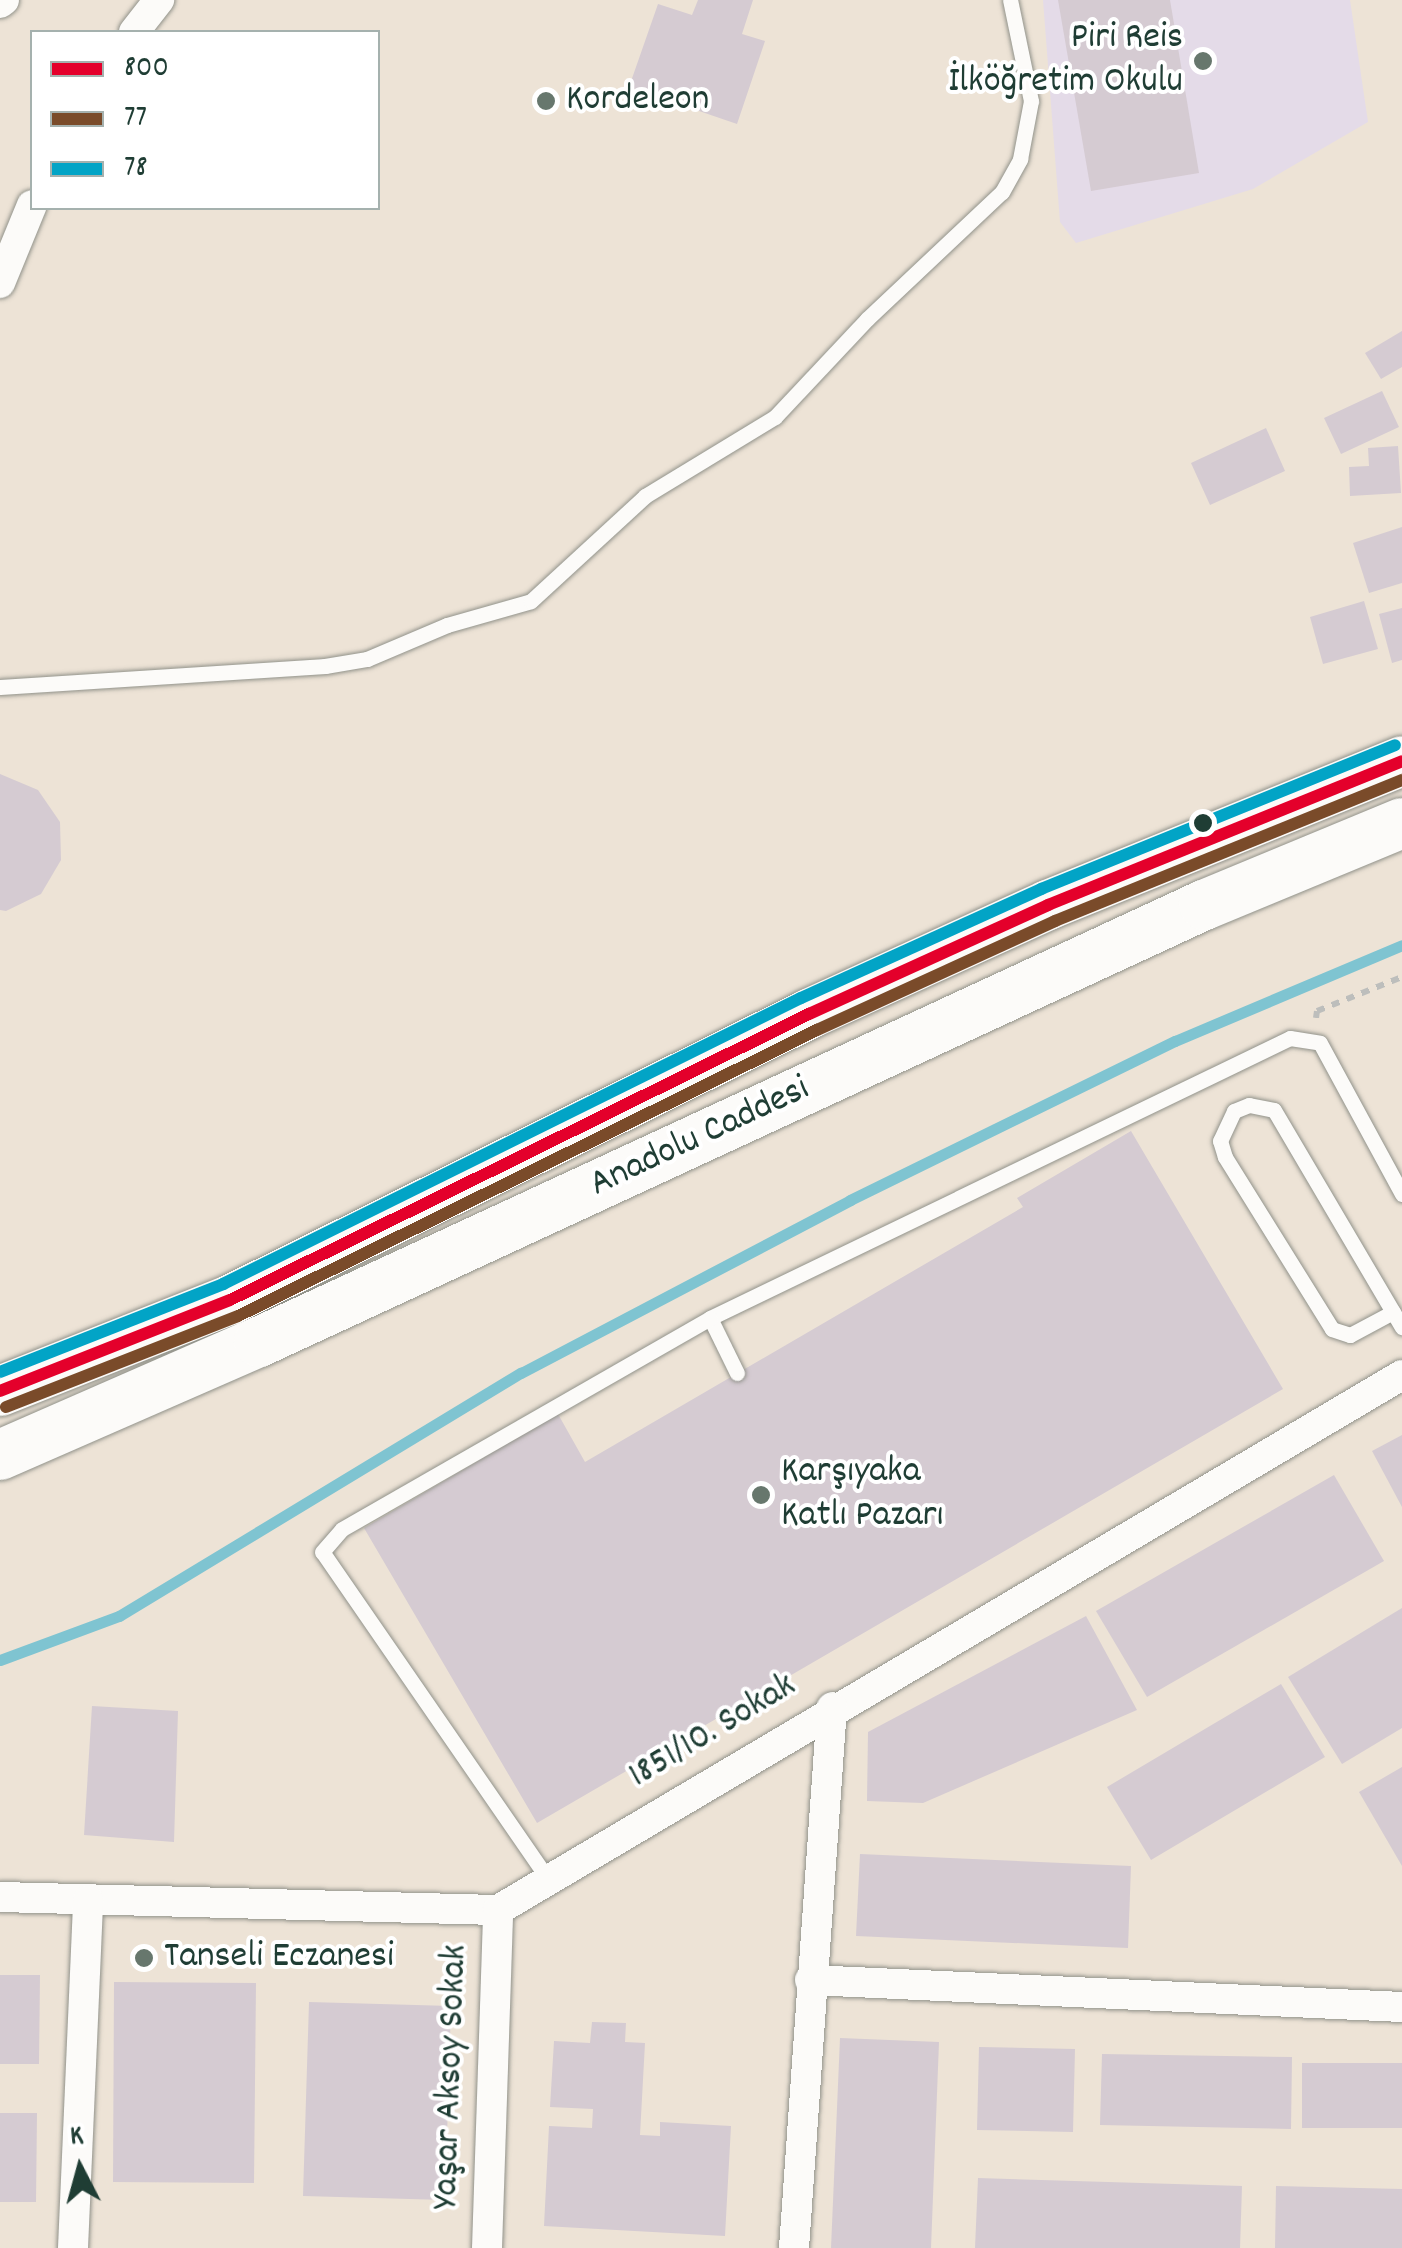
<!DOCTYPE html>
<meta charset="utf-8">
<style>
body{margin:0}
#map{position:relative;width:1402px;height:2248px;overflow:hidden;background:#ede3d6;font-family:Dekko,sans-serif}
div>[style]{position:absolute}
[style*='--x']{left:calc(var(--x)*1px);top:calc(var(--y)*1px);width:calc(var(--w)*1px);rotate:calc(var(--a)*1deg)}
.built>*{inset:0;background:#e4dbe8}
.stream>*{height:11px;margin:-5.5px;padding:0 5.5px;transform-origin:5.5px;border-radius:5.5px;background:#7fc4d1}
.building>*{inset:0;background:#d5cbd2}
.path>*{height:6px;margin-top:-3px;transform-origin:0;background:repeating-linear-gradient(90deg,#bdbebc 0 8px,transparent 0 16px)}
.roads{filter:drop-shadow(0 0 2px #91928a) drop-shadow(0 0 2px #91928a)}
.service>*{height:15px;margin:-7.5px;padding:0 7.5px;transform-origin:7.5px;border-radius:7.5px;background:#fcfbf9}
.minor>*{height:30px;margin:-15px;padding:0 15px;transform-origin:15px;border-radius:15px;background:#fcfbf9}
.trunk>*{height:50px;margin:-25px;padding:0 25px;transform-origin:25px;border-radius:25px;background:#fcfbf9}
.bus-1>*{height:12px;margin:-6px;padding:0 6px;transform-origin:6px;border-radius:6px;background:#e4002b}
.bus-2>*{height:12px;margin:-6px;padding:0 6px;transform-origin:6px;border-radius:6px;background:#7a4b2a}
.bus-3>*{height:12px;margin:-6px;padding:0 6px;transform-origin:6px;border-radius:6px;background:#02a4c6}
.dots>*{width:28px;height:28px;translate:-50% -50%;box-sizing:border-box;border:5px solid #fff;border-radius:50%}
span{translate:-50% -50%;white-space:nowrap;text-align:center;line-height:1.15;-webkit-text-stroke:8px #fff;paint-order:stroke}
.poi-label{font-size:38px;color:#1f3d34}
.right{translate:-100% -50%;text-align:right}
.left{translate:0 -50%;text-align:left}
.street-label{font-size:38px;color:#1f3d34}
.legend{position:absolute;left:30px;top:30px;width:350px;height:180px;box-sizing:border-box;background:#fff;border:2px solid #a5b1ae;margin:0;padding:12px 18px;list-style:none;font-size:30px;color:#1f3d34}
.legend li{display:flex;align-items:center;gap:20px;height:50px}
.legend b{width:50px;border:2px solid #a5b1ae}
.north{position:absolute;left:30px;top:2118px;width:100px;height:100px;-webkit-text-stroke:8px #fff;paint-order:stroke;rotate:354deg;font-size:28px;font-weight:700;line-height:40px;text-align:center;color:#1f3d34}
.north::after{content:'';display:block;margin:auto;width:35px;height:45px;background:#1f3d34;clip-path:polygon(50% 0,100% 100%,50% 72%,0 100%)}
</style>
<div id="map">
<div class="built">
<i style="clip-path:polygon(1043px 0,1350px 0,1368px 122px,1253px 189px,1076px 243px,1060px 222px)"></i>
</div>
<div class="stream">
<i style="--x:0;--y:1660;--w:127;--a:-20.3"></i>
<i style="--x:119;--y:1616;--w:470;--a:-31.2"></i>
<i style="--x:521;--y:1373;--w:372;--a:-27.7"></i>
<i style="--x:850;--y:1200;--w:362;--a:-26.1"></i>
<i style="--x:1175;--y:1041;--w:246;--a:-22.9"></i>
</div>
<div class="building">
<i style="clip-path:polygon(698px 0,753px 0,742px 34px,765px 41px,737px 124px,629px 87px,658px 4px,692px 15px)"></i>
<i style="clip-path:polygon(1058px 0,1170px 0,1199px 173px,1091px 191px)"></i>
<i style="clip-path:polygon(1402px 331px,1402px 367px,1381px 379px,1365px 353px)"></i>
<i style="clip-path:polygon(1382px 391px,1399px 427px,1341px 454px,1324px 418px)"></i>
<i style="clip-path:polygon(1266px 428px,1285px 471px,1210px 505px,1191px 463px)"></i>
<i style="clip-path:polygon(1398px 446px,1401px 493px,1350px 496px,1349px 467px,1369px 466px,1368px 448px)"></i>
<i style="clip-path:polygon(1402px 527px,1402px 583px,1369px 593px,1353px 543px)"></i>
<i style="clip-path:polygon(1364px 601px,1378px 649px,1323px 664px,1310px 617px)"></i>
<i style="clip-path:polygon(1402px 608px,1402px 660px,1392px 663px,1379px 614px)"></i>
<i style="clip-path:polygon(0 774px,38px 790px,60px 822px,61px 860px,41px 894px,6px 911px,0 910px)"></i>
<i style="clip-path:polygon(1131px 1131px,1283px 1389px,537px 1823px,364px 1528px,558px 1414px,585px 1462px,1023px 1207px,1017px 1198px)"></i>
<i style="clip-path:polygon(1402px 1435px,1402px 1507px,1372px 1451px)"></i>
<i style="clip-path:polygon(1334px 1475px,1384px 1561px,1147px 1697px,1096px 1611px)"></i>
<i style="clip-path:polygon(1402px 1608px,1402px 1728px,1342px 1764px,1288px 1677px)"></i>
<i style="clip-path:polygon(1086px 1616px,1137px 1710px,923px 1803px,867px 1801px,868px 1732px)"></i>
<i style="clip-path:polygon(1281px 1684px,1325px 1757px,1151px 1860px,1107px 1787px)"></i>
<i style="clip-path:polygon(92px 1706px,178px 1711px,174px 1842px,84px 1835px)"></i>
<i style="clip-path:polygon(1402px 1767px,1402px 1866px,1359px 1792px)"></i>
<i style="clip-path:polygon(860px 1854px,1131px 1866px,1128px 1948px,856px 1936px)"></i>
<i style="clip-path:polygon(0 1975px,40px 1975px,39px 2064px,0 2064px)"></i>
<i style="clip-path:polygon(114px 1982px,256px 1983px,254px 2183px,113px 2182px)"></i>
<i style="clip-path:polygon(309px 2002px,451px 2006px,445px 2200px,303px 2196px)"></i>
<i style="clip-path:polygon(592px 2022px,626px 2023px,625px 2042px,645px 2043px,640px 2135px,660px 2136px,660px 2122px,731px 2126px,725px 2236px,544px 2226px,549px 2126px,592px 2128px,593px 2109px,550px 2107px,554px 2041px,590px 2043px)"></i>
<i style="clip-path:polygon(840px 2038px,939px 2042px,931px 2248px,831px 2248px)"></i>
<i style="clip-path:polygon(979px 2047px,1075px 2049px,1073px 2132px,977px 2130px)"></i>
<i style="clip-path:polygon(1102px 2054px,1292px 2057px,1291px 2129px,1100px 2125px)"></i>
<i style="clip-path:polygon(1302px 2063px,1402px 2063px,1402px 2128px,1302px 2128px)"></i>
<i style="clip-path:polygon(0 2113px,37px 2113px,36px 2202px,0 2202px)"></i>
<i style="clip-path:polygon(978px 2178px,1242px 2186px,1240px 2248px,975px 2248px)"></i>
<i style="clip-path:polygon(1276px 2186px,1402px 2189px,1402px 2248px,1275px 2248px)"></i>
</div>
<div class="path">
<i style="--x:1316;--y:1018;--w:7;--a:-82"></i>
<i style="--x:1317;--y:1011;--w:92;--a:-21.8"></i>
</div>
<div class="roads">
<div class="service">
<i style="--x:0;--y:687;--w:326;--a:-3.7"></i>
<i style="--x:325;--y:666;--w:43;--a:-9.5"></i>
<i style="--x:367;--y:659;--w:87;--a:-23"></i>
<i style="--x:447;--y:625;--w:87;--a:-15.9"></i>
<i style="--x:531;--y:601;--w:155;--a:-42.6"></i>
<i style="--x:645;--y:496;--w:152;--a:-31.3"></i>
<i style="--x:775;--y:417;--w:134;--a:-46.8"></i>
<i style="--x:867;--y:319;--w:185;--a:-43.3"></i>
<i style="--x:1002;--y:192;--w:38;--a:-61"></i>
<i style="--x:1020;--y:159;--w:59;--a:-79.3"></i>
<i style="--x:1031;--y:101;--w:103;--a:-101.7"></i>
<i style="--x:1393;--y:1312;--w:49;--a:151.9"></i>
<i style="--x:1350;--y:1335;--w:19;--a:-162"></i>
<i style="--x:1332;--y:1329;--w:203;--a:-121.9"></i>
<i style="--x:1225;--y:1157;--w:17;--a:-107"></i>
<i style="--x:1220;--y:1141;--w:33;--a:-65"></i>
<i style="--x:1234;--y:1111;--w:16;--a:-22"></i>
<i style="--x:1249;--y:1105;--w:25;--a:11"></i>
<i style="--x:1274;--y:1110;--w:252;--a:59.5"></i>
<i style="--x:737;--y:1373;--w:61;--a:-116.1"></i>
<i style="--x:710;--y:1318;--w:644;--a:-25.77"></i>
<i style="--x:1290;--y:1038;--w:30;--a:9"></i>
<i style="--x:1320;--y:1043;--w:172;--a:61.5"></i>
<i style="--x:548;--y:1879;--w:397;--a:-124.6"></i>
<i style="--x:322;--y:1552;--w:30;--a:-49"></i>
<i style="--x:342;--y:1529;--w:424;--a:-29.8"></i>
</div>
<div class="minor">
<i style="--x:0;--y:3;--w:5;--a:-37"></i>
<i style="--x:134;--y:32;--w:41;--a:-52"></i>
<i style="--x:0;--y:283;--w:84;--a:-67.7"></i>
<i style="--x:0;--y:1897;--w:498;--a:1.5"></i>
<i style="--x:498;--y:1910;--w:1050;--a:-30.62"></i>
<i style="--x:810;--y:1980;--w:593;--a:2.61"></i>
<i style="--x:73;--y:2248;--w:348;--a:-87.5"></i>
<i style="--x:487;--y:2248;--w:338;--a:-88.1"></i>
<i style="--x:794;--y:2248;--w:542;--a:-85.98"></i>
</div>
<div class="trunk">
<i style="--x:0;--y:1391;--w:247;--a:-21.6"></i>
<i style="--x:230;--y:1300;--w:646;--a:-26.29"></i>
<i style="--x:809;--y:1014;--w:263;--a:-24.5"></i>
<i style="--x:1048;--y:905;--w:382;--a:-22.1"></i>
<i style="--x:0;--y:1455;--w:283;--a:-23.6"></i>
<i style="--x:259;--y:1342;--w:1041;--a:-24.82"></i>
<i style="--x:1204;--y:905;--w:214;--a:-22.5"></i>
</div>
</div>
<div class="bus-1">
<i style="--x:0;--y:1391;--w:247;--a:-21.6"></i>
<i style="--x:230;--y:1300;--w:646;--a:-26.29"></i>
<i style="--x:809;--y:1014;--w:263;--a:-24.5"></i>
<i style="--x:1048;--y:905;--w:382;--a:-22.1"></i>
</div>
<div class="bus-2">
<i style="--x:6;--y:1407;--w:249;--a:-21.4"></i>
<i style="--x:238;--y:1316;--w:646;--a:-26.29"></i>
<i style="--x:817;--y:1030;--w:262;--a:-24.6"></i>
<i style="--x:1055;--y:921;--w:375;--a:-22.1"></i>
</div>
<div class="bus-3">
<i style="--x:0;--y:1372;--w:240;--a:-21.5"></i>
<i style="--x:223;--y:1284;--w:645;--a:-26.33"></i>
<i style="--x:801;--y:998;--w:264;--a:-24.4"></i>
<i style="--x:1041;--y:889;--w:382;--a:-22.1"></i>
</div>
<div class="dots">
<i style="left:1203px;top:61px;background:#67776d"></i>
<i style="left:546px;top:101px;background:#67776d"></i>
<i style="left:1203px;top:823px;background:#1f3d34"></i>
<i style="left:761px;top:1495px;background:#67776d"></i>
<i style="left:144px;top:1958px;background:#67776d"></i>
</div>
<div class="poi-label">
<span class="right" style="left:1183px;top:61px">Piri Reis<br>İlköğretim Okulu</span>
<span class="left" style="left:566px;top:101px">Kordeleon</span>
<span class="left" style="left:781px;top:1495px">Karşıyaka<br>Katlı Pazarı</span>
<span class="left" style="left:164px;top:1958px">Tanseli Eczanesi</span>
</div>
<div class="street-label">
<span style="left:700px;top:1138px;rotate:-25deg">Anadolu Caddesi</span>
<span style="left:713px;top:1732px;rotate:-31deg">1851/10. Sokak</span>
<span style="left:452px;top:2077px;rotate:-88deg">Yaşar Aksoy Sokak</span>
</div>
<ul class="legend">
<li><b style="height:12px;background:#e4002b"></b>800</li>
<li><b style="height:12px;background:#7a4b2a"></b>77</li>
<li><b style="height:12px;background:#02a4c6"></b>78</li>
</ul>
<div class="north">K</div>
</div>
